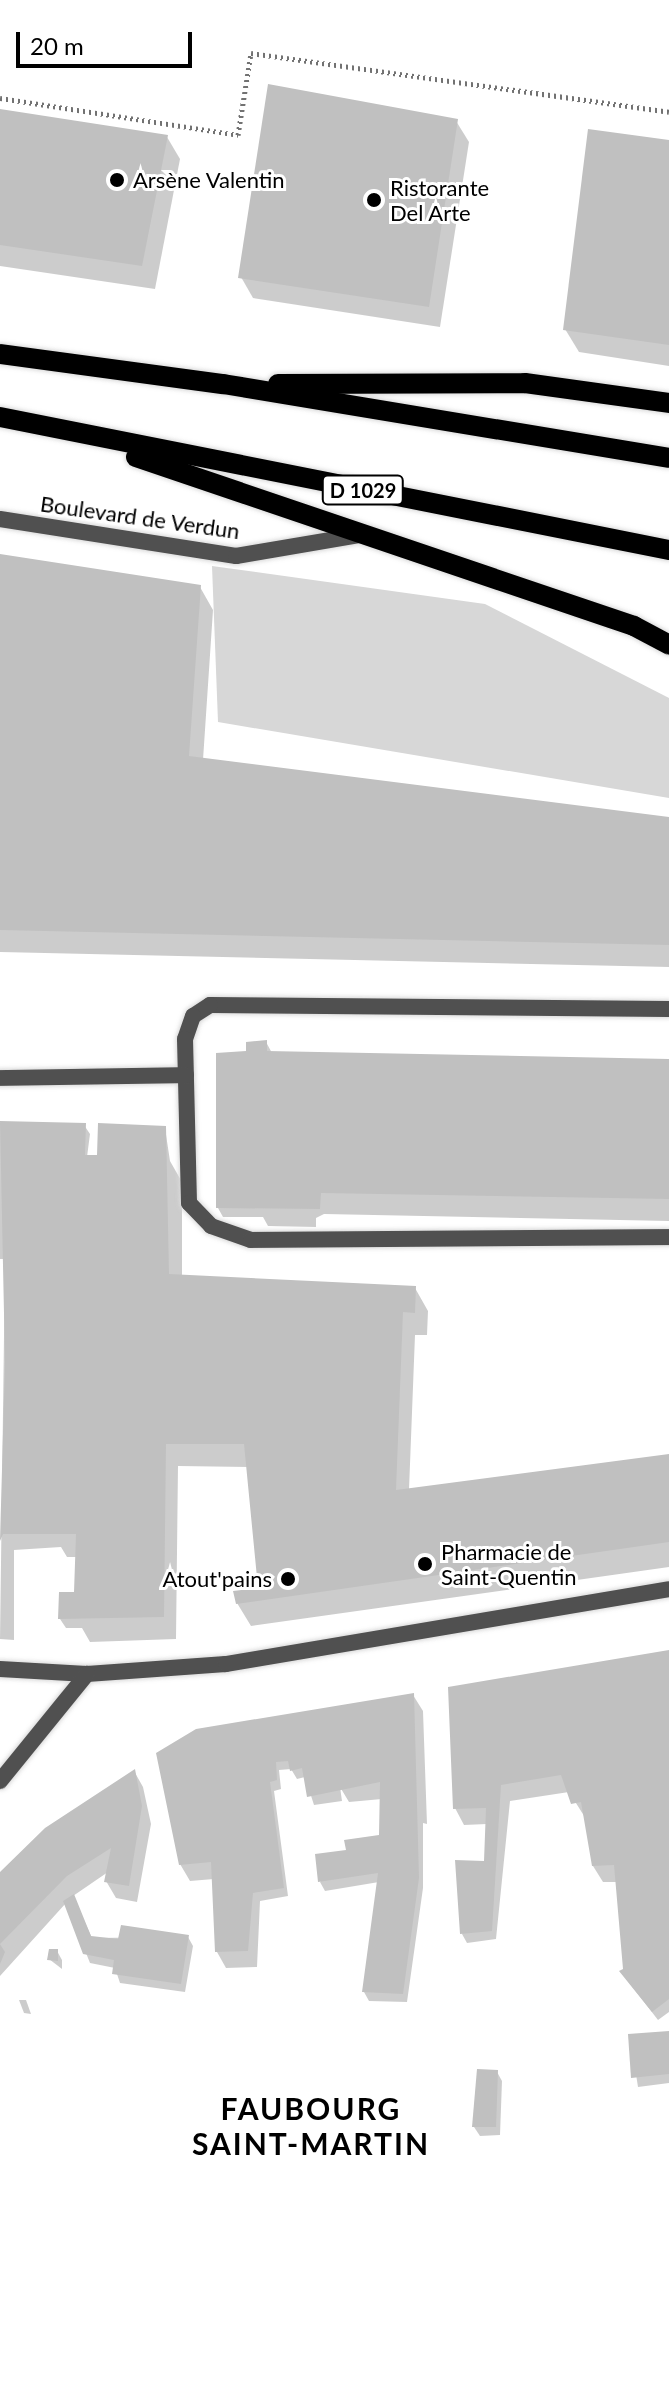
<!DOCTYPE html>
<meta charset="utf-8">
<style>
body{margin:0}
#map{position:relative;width:669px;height:2398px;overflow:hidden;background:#fff;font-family:Lato,sans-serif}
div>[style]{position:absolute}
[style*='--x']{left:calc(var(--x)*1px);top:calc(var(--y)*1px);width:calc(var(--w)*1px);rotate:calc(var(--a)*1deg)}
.green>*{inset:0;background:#d7d7d7}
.shadow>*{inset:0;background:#0003}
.building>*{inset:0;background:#c0c0c0}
.path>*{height:5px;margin-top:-2.5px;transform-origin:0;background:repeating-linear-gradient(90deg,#727272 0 2px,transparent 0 6px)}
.roads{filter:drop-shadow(0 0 2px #dbdbdb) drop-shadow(0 0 2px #dbdbdb)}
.service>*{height:16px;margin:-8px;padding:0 8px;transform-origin:8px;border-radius:8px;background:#505050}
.minor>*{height:16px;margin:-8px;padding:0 8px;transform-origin:8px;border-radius:8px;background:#505050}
.tertiary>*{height:16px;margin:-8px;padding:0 8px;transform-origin:8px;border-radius:8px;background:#505050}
.primary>*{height:20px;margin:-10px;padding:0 10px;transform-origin:10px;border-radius:10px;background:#000}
.dots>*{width:22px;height:22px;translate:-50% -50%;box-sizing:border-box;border:4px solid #fff;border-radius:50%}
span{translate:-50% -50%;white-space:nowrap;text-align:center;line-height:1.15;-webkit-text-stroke:6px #fff;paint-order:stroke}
.shield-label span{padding:2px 6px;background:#fff;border:2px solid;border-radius:6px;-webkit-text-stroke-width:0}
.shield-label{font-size:20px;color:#000;font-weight:700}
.poi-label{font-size:22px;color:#000}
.left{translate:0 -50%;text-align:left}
.right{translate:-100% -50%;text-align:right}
.street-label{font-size:22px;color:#000}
.district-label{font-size:30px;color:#000;font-weight:700;letter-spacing:2px}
.scale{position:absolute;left:16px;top:32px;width:176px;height:36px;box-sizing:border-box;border:4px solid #000;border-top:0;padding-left:10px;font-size:24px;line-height:28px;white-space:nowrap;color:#000;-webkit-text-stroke:6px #fff;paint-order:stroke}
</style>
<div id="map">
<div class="green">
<i style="clip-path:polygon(212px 566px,485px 604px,669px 698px,669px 798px,218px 722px)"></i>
</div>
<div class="shadow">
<i style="clip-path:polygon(0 111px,167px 137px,180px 159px,155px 289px,0 266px)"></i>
<i style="clip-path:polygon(456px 121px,469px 142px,440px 327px,253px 298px,241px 277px)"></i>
<i style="clip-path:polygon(669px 143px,669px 366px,579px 352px,565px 329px)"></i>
<i style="clip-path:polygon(0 557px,200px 587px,213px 610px,203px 760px,669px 819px,669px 967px,0 952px)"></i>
<i style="clip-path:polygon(266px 1042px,272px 1053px,669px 1061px,669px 1221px,324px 1214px,316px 1218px,316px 1227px,268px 1226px,263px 1217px,223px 1217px,218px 1208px,248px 1053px)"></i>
<i style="clip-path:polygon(0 1123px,84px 1125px,90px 1134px,87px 1157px,101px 1157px,165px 1128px,170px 1161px,182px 1182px,182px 1277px,415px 1288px,428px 1311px,427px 1335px,415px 1335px,409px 1490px,669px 1456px,669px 1567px,251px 1626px,237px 1603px,260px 1589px,248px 1467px,178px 1466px,176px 1639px,90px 1642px,82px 1628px,66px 1628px,60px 1619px,77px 1601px,78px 1557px,67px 1557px,61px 1547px,14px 1550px,14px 1640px,0 1639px,5px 1259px,0 1259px)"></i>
<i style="clip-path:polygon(669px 1652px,669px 2012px,658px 2020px,627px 1980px,618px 1882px,603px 1882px,593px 1866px,586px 1819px,569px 1792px,510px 1801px,496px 1939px,467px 1943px,462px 1934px,487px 1863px,487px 1824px,464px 1825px,455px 1808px)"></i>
<i style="clip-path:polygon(413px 1695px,423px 1711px,427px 1824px,423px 1823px,423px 1888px,407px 2002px,369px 2001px,364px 1992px,379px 1882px,325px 1891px,320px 1882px,348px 1851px,381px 1837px,382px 1799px,349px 1802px,340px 1787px,342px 1801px,314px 1805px,305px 1777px,297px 1779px,291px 1769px,279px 1770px,281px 1789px,274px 1791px,288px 1896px,260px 1901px,257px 1967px,226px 1968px,217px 1952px,214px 1879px,190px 1881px,180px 1864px,158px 1754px)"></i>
<i style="clip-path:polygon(134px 1771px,143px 1787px,151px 1824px,137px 1902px,116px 1898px,106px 1881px,108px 1872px,73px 1896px,92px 1938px,188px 1937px,193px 1946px,185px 1992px,120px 1983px,115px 1968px,90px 1963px,66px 1903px,0 1976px,0 1875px)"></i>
<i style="clip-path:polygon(57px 1951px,62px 1960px,62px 1969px,49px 1959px)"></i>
<i style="clip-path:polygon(19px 2000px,26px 2000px,31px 2014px,24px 2013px)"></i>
<i style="clip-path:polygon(669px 2033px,669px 2083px,638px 2087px,630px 2036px)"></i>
<i style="clip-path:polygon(497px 2072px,502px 2081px,500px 2135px,480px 2136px,474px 2127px)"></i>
</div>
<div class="building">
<i style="clip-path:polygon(268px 84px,458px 119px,429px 307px,238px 278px)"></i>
<i style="clip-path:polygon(0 109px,168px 135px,142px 266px,0 245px)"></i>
<i style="clip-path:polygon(588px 129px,669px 140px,669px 345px,563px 330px)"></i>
<i style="clip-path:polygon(0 554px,201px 585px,189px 756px,669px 817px,669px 945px,0 930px)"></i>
<i style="clip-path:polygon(267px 1040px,267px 1051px,669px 1059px,669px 1199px,321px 1193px,320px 1209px,216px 1208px,216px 1053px,246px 1051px,246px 1042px)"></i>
<i style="clip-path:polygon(0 1121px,86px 1123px,85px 1155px,97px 1155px,98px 1123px,166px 1126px,169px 1274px,416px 1286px,415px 1313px,403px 1312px,396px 1490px,669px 1454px,669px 1542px,236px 1604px,233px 1591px,258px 1588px,244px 1444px,166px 1444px,164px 1617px,58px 1619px,59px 1592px,74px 1592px,76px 1534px,3px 1534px,0 1541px,5px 1362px)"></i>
<i style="clip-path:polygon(669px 1650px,669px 1999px,652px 2012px,619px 1971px,623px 1969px,614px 1865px,592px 1866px,581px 1802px,571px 1804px,561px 1775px,501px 1785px,492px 1931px,460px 1934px,455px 1860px,484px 1861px,486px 1808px,453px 1809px,448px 1687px)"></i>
<i style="clip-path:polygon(414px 1693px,419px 1878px,403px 1994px,362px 1992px,378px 1873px,318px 1882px,315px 1854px,346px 1850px,344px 1840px,379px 1835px,380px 1782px,307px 1797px,302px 1768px,290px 1771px,288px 1761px,276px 1762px,277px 1780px,270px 1782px,284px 1888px,253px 1893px,248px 1951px,215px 1952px,211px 1862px,179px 1865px,156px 1753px,196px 1729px)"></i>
<i style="clip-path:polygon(135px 1769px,142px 1806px,129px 1886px,104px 1882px,111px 1848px,67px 1876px,0 1944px,5px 1952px,0 1964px,0 1872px,45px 1828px)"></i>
<i style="clip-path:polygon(74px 1894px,91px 1936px,118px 1939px,121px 1925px,189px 1935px,181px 1984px,112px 1974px,114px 1960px,83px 1954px,63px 1901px)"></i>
<i style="clip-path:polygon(49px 1949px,58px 1949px,58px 1961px,47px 1960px)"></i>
<i style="clip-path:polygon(669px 2031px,669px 2074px,631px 2078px,628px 2034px)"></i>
<i style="clip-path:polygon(477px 2069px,498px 2070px,496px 2127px,472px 2127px)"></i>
</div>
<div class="path">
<i style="--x:0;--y:98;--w:241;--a:8.8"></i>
<i style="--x:238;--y:135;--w:83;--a:-81"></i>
<i style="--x:251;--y:53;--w:422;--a:8"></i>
</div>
<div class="roads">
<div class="service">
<i style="--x:669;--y:1009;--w:459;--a:-179.5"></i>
<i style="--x:210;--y:1005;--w:20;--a:147"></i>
<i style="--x:193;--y:1016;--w:24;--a:109"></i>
<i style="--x:185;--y:1039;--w:164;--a:88.6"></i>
<i style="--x:189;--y:1203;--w:32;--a:46"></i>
<i style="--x:211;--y:1226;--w:42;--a:19.3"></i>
<i style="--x:251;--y:1240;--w:418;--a:-0.4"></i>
<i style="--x:0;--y:1078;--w:186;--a:-0.9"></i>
</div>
<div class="minor">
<i style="--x:0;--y:519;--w:239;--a:8.9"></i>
<i style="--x:236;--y:556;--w:132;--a:-9.6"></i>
</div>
<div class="tertiary">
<i style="--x:0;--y:1669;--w:87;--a:3.3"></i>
<i style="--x:87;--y:1674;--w:139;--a:-4.1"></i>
<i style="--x:226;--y:1664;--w:449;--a:-9.6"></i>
<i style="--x:0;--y:1781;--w:138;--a:-50.9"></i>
</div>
<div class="primary">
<i style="--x:0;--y:354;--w:225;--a:7.7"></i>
<i style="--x:223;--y:384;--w:452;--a:9.4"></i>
<i style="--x:278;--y:384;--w:247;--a:-0.2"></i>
<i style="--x:525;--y:383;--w:145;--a:7.9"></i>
<i style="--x:0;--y:417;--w:682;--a:11.24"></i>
<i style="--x:136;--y:457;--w:526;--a:18.75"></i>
<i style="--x:634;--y:626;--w:40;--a:28"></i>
</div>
</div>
<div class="dots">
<i style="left:117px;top:180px;background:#000"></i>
<i style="left:374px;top:200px;background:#000"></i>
<i style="left:425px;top:1564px;background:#000"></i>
<i style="left:288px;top:1579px;background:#000"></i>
</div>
<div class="shield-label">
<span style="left:363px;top:490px">D 1029</span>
</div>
<div class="poi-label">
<span class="left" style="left:133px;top:180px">Arsène Valentin</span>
<span class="left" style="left:390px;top:200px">Ristorante<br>Del Arte</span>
<span class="left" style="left:441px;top:1564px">Pharmacie de<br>Saint-Quentin</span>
<span class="right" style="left:272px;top:1579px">Atout'pains</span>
</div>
<div class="street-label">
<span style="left:140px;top:517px;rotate:8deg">Boulevard de Verdun</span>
</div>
<div class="district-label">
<span style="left:311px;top:2125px">FAUBOURG<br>SAINT-MARTIN</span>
</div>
<div class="scale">20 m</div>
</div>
